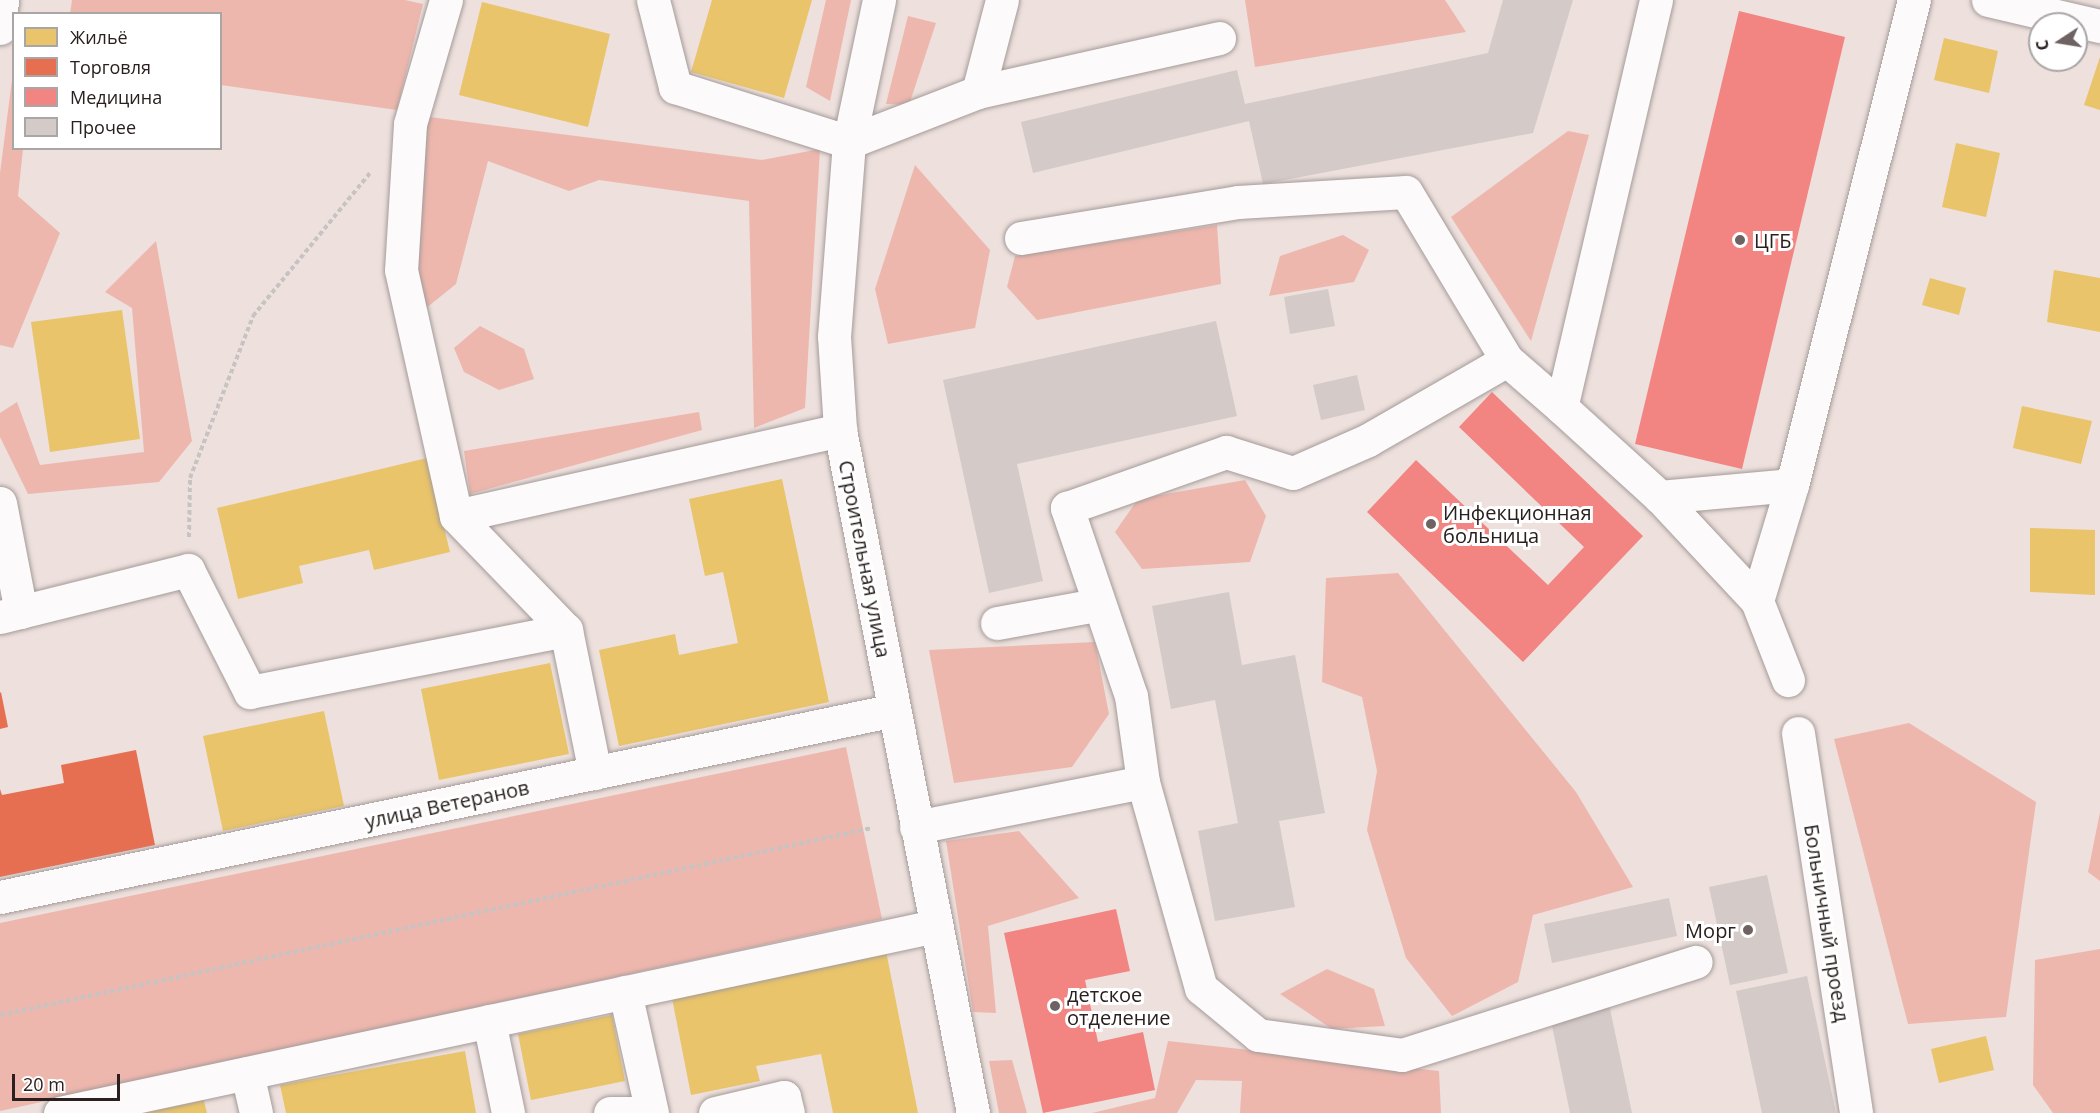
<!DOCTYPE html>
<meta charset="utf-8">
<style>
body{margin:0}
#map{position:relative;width:2100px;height:1113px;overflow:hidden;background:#ede0dd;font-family:"Open Sans",sans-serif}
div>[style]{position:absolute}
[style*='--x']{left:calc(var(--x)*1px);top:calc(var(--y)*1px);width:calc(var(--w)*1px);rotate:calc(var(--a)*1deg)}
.forest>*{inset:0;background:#eeb7ae}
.homes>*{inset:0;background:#e9c46a}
.shops>*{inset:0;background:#e76f51}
.health>*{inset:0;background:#f28482}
.building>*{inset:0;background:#d4cac7}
.path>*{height:4px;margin-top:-2px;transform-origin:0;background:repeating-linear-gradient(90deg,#c6c3c2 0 4.5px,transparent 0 7.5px)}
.roads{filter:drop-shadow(0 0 2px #a49b99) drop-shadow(0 0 2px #a49b99)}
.minor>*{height:33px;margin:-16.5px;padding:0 16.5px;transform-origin:16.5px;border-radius:16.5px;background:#fcfafa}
.dots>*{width:16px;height:16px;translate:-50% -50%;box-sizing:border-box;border:3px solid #fff;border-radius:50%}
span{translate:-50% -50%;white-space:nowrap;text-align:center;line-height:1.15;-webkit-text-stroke:6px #fff;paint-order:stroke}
.poi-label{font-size:20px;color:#29201f}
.left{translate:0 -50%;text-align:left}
.right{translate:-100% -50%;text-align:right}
.street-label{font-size:20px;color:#29201f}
.legend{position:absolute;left:12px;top:12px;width:210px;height:138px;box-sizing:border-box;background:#fff;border:2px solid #a9a6a5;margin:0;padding:8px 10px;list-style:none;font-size:18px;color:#29201f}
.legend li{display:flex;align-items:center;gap:12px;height:30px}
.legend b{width:30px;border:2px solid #a9a6a5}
.north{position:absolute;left:2028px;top:12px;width:60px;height:60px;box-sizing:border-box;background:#fff;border:2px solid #a9a6a5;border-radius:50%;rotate:258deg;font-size:16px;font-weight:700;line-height:24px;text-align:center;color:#29201f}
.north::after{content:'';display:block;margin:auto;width:21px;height:27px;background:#6e6362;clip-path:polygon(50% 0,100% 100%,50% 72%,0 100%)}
.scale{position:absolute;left:12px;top:1074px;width:108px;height:27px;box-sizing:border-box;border:3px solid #29201f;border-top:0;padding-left:8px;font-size:18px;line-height:21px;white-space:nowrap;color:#29201f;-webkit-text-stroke:4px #fff;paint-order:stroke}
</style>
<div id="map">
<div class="forest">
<i style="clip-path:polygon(72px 0,405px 0,423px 4px,397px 110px,221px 85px,220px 14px,70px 14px)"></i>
<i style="clip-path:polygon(826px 0,851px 0,830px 101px,806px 87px)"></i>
<i style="clip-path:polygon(1245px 0,1445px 0,1466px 32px,1255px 67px)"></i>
<i style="clip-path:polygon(908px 16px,936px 23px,909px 105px,886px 104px)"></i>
<i style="clip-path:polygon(13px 72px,14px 148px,23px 149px,18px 196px,60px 233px,13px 348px,0 345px,0 173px)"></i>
<i style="clip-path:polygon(422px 116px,762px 160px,820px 149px,805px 408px,754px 428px,749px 201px,599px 180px,569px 191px,488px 161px,456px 284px,420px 313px,410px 268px)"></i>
<i style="clip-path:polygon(1568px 131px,1589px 135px,1531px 341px,1451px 217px)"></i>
<i style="clip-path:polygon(915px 165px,990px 250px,975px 328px,888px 344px,875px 289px)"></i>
<i style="clip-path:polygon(1217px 225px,1221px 284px,1037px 320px,1007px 287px,1015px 256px)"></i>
<i style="clip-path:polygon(1343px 235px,1369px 250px,1354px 282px,1269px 296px,1280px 256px)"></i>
<i style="clip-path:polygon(156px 241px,192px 441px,159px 482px,28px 494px,0 437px,0 413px,17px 402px,40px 465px,144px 452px,132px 308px,105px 292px)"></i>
<i style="clip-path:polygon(480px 326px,524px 349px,534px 379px,499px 390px,464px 372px,454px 348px)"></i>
<i style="clip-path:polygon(699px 412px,702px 430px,470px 494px,464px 451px)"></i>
<i style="clip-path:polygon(1245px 480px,1266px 516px,1250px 562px,1142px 569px,1115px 532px,1138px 499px)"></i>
<i style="clip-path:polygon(1398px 573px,1576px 792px,1633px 887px,1533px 915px,1518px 982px,1452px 1016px,1406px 958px,1367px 830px,1377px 771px,1362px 697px,1322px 682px,1326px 578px)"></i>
<i style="clip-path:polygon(1095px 642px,1109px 714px,1072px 767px,954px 783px,929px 650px)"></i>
<i style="clip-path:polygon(1909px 723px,2036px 802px,2006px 1017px,1908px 1024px,1834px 739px)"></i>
<i style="clip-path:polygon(846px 747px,882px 919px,0 1111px,0 923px)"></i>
<i style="clip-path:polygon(2100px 812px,2100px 881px,2088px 872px)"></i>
<i style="clip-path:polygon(1019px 831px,1079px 898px,988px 926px,996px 1013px,973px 1012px,946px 841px)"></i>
<i style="clip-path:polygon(2100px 949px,2100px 1113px,2053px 1113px,2033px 1085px,2035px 960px)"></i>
<i style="clip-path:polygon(1327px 969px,1374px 989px,1385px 1026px,1332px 1029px,1280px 994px)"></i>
<i style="clip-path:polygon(1168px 1041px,1439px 1071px,1441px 1113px,1240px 1113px,1242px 1081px,1196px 1080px,1177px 1113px,1092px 1113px,1155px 1098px)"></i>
<i style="clip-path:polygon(1012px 1060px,1027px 1113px,999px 1113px,989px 1061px)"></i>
</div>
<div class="homes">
<i style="clip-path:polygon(712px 0,812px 0,784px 98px,691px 72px)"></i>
<i style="clip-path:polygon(482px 2px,610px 34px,588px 127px,459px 95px)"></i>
<i style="clip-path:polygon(1944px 38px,1998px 51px,1989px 93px,1934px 80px)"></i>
<i style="clip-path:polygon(2100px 57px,2100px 110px,2084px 105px)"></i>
<i style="clip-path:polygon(1956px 143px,2000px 153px,1986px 217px,1942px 207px)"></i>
<i style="clip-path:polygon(2054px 270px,2100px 278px,2100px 332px,2047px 322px)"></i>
<i style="clip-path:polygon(1930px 278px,1966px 288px,1959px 315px,1922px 305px)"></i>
<i style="clip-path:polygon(122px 310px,140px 439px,50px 452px,31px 322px)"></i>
<i style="clip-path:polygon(2022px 406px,2092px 421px,2081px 464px,2013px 448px)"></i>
<i style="clip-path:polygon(427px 458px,450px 552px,374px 570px,369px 550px,299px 566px,303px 583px,238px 599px,217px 508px)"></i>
<i style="clip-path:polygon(782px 479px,829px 702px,619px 746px,599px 650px,675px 634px,679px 655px,738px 643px,723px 572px,705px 576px,689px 499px)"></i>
<i style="clip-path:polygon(2030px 528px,2095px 530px,2095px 595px,2030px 592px)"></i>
<i style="clip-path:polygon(550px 663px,569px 754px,439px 780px,421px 689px)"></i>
<i style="clip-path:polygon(324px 711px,344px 806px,223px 831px,203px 736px)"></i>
<i style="clip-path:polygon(886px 951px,918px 1113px,833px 1113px,821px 1054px,756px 1066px,760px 1081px,691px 1095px,671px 993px)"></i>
<i style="clip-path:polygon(612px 1015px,625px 1081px,531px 1100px,518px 1034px)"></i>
<i style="clip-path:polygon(1986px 1036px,1994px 1070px,1939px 1083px,1931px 1049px)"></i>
<i style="clip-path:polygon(465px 1051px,476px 1113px,286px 1113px,280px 1085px)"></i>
<i style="clip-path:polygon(203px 1097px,207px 1113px,129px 1113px)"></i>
</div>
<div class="shops">
<i style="clip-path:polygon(1px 692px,8px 727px,0 729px,0 693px)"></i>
<i style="clip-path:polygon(136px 750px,155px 845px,0 877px,0 789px,2px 795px,64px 783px,61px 765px)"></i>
</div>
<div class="health">
<i style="clip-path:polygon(1739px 11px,1845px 37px,1742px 469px,1635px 444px)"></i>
<i style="clip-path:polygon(1492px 392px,1643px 536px,1523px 662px,1367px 512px,1416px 460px,1548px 585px,1584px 547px,1459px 427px)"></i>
<i style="clip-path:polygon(1116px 909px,1130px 971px,1085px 980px,1098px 1042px,1143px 1032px,1155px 1090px,1043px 1113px,1004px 933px)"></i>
</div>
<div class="building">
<i style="clip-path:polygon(1503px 0,1573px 0,1533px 133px,1263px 184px,1249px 121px,1033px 173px,1021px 122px,1237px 70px,1245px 104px,1488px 53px)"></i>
<i style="clip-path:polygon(1328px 289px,1335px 326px,1290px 334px,1284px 297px)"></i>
<i style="clip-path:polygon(1216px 321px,1237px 416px,1017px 464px,1043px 581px,989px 593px,943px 380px)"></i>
<i style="clip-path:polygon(1357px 375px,1365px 410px,1321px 420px,1313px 385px)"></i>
<i style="clip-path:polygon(1229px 592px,1242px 665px,1295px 655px,1325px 813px,1279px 821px,1295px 907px,1215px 921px,1198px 831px,1238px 823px,1215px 700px,1171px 709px,1152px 606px)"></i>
<i style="clip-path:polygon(1767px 875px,1788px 973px,1730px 985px,1709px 887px)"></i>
<i style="clip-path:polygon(1669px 898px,1677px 936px,1552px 963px,1544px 924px)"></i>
<i style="clip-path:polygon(1807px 976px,1836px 1113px,1762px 1113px,1736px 991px)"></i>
<i style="clip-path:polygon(1609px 1004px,1632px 1113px,1570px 1113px,1550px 1016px)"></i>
</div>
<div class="path">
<i style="--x:189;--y:537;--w:59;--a:-89"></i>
<i style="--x:190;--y:478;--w:174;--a:-68.7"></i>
<i style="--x:253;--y:316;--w:186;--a:-50.7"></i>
<i style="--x:0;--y:1015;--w:892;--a:-12.1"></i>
</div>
<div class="roads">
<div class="minor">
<i style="--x:446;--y:0;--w:129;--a:106.2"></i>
<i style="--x:410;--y:124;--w:146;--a:93.5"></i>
<i style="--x:401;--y:270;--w:252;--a:77.4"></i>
<i style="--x:653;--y:0;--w:90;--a:75.8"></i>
<i style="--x:675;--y:87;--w:182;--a:17.5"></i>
<i style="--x:849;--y:142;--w:138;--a:-21.2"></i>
<i style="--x:978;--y:92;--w:247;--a:-12.6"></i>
<i style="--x:879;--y:0;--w:145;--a:101.9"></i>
<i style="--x:849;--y:142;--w:195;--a:94.4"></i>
<i style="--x:834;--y:336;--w:94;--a:86.3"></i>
<i style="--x:840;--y:430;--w:696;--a:78.98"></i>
<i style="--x:1656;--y:0;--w:418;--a:103.1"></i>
<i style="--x:1561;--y:407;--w:134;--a:42.3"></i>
<i style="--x:1660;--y:497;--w:142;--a:47"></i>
<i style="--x:1757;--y:601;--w:121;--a:-73.2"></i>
<i style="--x:1792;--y:485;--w:133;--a:174.8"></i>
<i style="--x:1988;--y:0;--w:115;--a:13.1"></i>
<i style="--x:0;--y:28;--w:28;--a:-86"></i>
<i style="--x:978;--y:92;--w:95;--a:-75.4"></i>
<i style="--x:1021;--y:238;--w:220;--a:-9.4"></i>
<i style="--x:1238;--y:202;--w:168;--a:-3.4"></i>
<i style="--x:1406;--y:192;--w:196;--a:59"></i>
<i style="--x:1792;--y:485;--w:500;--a:-75.88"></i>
<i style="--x:0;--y:503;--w:111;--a:79.1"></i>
<i style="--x:1757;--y:601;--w:85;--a:68.6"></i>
<i style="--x:0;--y:617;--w:194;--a:-14"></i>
<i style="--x:188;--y:570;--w:137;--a:63.1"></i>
<i style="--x:250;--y:692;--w:322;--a:-11.1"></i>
<i style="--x:566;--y:630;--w:158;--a:-134"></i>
<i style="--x:456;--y:516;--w:394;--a:-12.6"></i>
<i style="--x:997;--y:623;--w:101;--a:-10.3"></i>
<i style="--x:566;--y:630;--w:146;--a:78.5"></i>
<i style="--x:1798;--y:733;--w:384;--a:81.3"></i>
<i style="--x:1143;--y:782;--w:87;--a:-97.9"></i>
<i style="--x:1131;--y:696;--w:199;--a:-108.8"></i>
<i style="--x:1067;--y:508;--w:169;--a:-19.4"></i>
<i style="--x:1226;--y:452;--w:70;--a:17.4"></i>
<i style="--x:1293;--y:473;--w:82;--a:-23.7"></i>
<i style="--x:1368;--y:440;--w:160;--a:-29.9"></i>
<i style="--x:1507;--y:360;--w:72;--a:41"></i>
<i style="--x:916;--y:827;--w:231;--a:-11.2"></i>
<i style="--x:1143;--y:782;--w:214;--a:74.3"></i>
<i style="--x:1201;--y:988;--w:74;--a:39.5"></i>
<i style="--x:1258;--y:1035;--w:145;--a:7.9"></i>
<i style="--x:1402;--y:1055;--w:308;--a:-17.6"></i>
<i style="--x:0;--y:897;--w:913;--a:-11.81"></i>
<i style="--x:625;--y:992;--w:124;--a:77.4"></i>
<i style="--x:489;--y:1021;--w:94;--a:78.3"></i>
<i style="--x:247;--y:1073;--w:41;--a:77.3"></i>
<i style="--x:60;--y:1113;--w:895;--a:-12.06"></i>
<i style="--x:610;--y:1113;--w:38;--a:0"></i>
<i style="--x:715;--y:1113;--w:71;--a:-13.1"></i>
<i style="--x:784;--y:1097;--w:16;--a:76"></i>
</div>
</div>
<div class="dots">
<i style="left:1740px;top:240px;background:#6e6362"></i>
<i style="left:1431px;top:524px;background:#6e6362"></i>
<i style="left:1748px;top:930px;background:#6e6362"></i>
<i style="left:1055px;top:1006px;background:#6e6362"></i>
</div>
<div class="poi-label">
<span class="left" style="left:1754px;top:240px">ЦГБ</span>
<span class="left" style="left:1443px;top:524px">Инфекционная<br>больница</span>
<span class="right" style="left:1736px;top:930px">Морг</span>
<span class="left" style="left:1067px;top:1006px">детское<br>отделение</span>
</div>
<div class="street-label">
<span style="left:865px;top:559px;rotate:79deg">Строительная улица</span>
<span style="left:447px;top:804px;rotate:-12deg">улица Ветеранов</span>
<span style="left:1827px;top:923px;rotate:81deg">Больничный проезд</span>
</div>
<ul class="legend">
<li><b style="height:16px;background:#e9c46a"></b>Жильё</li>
<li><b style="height:16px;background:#e76f51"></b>Торговля</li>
<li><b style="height:16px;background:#f28482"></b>Медицина</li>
<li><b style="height:16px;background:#d4cac7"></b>Прочее</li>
</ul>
<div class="north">С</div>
<div class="scale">20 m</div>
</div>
